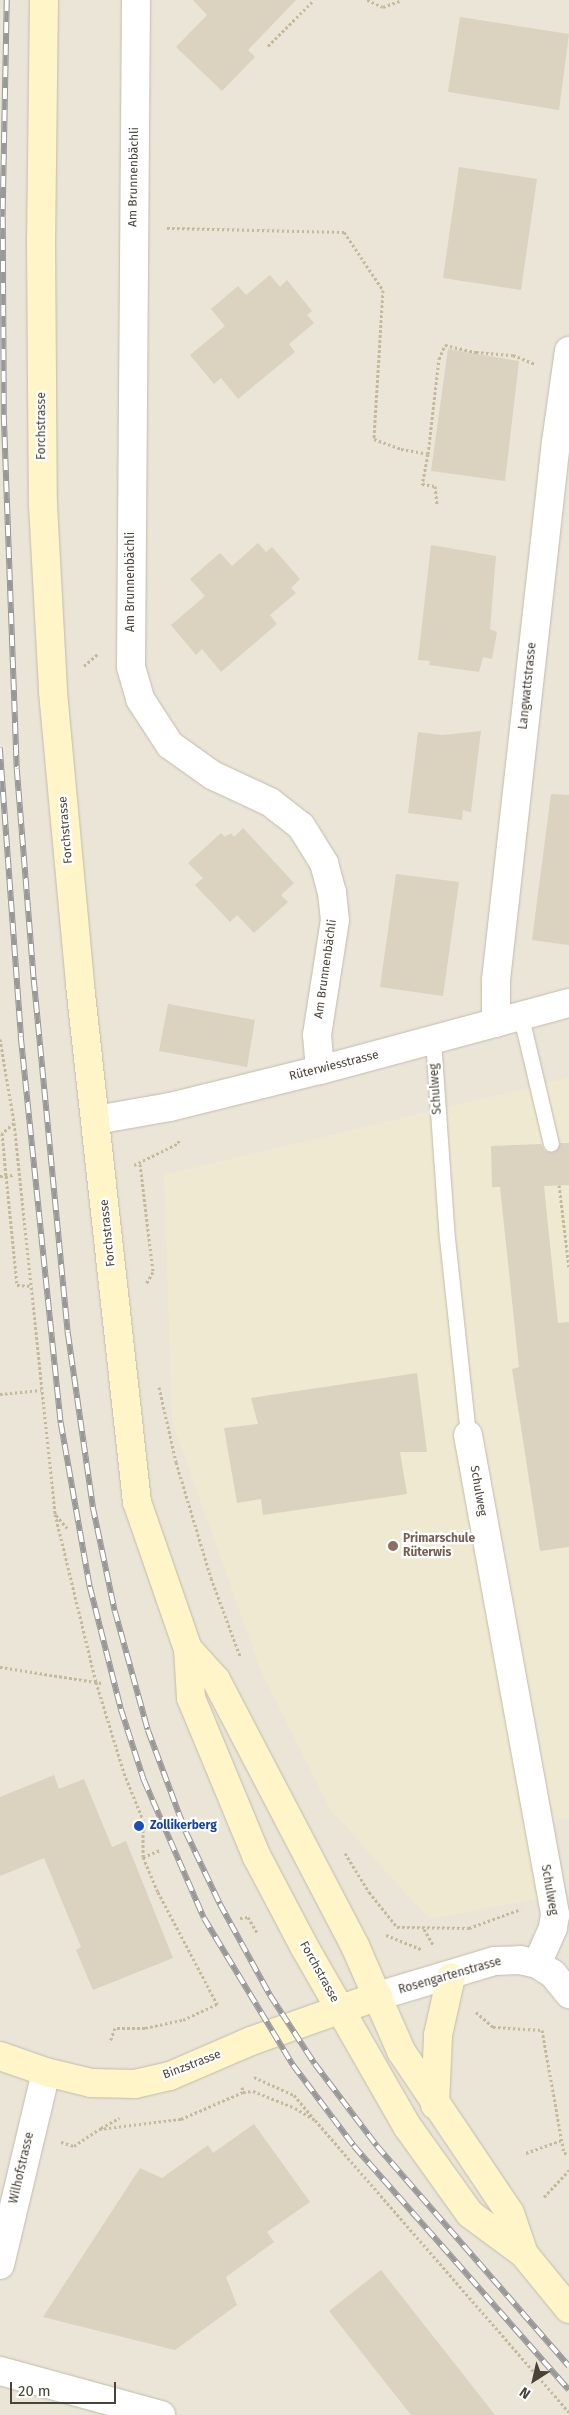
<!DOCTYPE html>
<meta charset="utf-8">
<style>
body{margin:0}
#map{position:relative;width:569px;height:2415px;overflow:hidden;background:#f5f2e9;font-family:"Fira Sans",sans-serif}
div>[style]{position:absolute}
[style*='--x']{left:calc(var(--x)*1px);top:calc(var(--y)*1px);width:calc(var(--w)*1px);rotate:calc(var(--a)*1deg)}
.residential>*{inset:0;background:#eae5d7}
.education>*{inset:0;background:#efe9d2}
.building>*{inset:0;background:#dbd2c0}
.path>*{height:3px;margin-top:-1.5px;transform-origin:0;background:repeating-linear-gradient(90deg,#c5b89b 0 2.5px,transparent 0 5px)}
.roads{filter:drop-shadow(0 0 1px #c2bbab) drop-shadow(0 0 1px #c2bbab)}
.service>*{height:15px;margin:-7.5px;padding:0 7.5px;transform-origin:7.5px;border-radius:7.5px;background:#fff}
.minor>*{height:28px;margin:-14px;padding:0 14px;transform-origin:14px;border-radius:14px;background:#fff}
.secondary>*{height:28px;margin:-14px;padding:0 14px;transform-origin:14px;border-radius:14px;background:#fff5c9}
.rail>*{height:5.5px;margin-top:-2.75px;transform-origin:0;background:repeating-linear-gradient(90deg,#fff 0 11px,#989898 0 22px);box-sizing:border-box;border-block:1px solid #989898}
.dots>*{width:14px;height:14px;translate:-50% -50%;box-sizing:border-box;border:2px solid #fff;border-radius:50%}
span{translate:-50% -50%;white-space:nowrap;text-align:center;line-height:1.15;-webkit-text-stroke:4.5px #fff;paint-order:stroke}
.street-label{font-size:12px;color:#4a4337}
.education-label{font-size:12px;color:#785e54;font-weight:700}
.left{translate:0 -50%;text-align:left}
.transit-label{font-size:12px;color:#164399;font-weight:700}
.north{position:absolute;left:509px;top:2355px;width:50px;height:50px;-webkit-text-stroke:4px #fff;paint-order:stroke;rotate:215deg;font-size:14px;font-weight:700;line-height:20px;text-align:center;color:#4a4337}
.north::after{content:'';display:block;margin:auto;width:18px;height:22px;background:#4a4337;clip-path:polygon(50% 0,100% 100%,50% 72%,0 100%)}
.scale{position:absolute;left:10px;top:2382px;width:106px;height:22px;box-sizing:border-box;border:2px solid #4a4337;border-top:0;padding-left:6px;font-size:15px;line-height:18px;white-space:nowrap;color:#4a4337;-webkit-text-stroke:4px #fff;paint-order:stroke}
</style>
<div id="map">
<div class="residential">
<i style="clip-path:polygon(0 0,569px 0,569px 2415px,0 2415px)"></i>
</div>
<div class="education">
<i style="clip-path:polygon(569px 1078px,569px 1818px,537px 1823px,551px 1896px,429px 1919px,330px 1809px,261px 1671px,172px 1421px,164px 1175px)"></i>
</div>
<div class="building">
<i style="clip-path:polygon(193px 0,296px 0,248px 50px,255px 57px,222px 91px,176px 47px,207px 15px)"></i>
<i style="clip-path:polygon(460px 17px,569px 34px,559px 110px,448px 92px)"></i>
<i style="clip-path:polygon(459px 167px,537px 179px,521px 290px,443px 278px)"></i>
<i style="clip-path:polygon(270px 275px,280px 287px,287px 280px,312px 311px,307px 315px,314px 323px,289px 344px,295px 352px,238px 399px,221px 378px,214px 384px,190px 355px,225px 326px,211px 309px,238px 286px,246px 295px)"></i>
<i style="clip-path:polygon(448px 349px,519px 361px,505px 481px,431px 471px)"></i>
<i style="clip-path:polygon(258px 543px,266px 552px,272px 547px,300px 579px,291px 588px,296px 593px,270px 615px,277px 624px,221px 672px,202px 649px,196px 655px,171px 625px,205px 596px,190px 579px,220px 553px,232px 566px)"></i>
<i style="clip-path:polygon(431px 545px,496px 556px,490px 629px,497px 632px,492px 659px,483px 657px,479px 672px,429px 665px,430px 661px,418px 660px)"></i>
<i style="clip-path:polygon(481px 731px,471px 812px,463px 810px,462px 820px,408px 813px,418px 732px,442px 735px)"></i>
<i style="clip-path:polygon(551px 794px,569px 795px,569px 945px,532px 940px)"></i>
<i style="clip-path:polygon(243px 828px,294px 883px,281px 895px,288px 902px,254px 933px,237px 915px,230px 922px,195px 885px,203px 878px,188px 863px,221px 833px,225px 837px,231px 833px,234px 837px)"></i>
<i style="clip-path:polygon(396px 874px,459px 882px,443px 996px,380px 987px)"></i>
<i style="clip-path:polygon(168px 1004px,255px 1020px,247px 1067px,159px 1051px)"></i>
<i style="clip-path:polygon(560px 1143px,569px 1143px,569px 1185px,544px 1186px,558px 1323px,569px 1322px,569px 1547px,540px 1551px,512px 1369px,519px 1367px,500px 1187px,492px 1187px,491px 1146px,541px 1144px,545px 1151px,553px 1153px)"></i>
<i style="clip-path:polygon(417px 1373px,427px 1452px,400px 1452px,407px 1494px,263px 1515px,261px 1499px,237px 1503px,224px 1428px,258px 1424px,251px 1398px)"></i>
<i style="clip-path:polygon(54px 1775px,59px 1789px,84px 1779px,112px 1847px,126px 1841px,173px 1958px,93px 1990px,76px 1950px,81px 1947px,44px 1858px,0 1876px,0 1797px)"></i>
<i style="clip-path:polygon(254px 2124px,310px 2202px,267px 2232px,274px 2242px,226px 2277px,237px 2305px,175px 2350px,43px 2317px,140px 2168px,162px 2178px,208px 2145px,213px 2153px)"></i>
<i style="clip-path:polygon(381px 2270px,495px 2415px,411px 2415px,329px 2311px)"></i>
</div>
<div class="path">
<i style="--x:367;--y:0;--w:17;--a:24"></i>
<i style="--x:383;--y:7;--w:20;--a:-20"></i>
<i style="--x:268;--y:46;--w:65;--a:-45"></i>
<i style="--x:167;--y:228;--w:177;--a:1.3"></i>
<i style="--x:344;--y:232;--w:70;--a:56.1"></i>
<i style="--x:383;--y:290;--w:149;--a:93.5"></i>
<i style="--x:374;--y:439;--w:29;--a:20"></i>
<i style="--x:401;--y:449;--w:27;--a:10"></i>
<i style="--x:428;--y:454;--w:31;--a:101"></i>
<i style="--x:422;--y:484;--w:13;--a:9"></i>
<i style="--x:435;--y:486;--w:19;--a:84"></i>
<i style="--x:428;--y:454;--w:96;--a:-83.4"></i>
<i style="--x:439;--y:359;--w:15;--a:-67"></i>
<i style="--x:445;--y:345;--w:32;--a:13"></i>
<i style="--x:476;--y:352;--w:37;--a:5"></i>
<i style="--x:513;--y:355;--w:24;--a:22"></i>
<i style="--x:84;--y:666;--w:18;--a:-41"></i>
<i style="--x:0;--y:1039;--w:85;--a:80.5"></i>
<i style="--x:14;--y:1123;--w:393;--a:84"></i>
<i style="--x:55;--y:1514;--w:173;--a:76.3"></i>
<i style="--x:96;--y:1682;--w:95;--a:72.9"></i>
<i style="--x:124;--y:1773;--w:51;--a:68"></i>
<i style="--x:143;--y:1820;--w:37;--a:90"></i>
<i style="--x:143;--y:1857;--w:38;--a:67"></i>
<i style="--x:158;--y:1892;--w:127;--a:62.2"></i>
<i style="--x:217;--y:2004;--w:38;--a:155"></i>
<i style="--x:182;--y:2020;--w:38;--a:168"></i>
<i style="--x:145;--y:2028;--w:30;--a:180"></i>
<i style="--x:115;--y:2028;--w:15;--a:110"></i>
<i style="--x:14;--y:1123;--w:16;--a:140"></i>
<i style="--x:2;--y:1133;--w:43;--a:84.7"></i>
<i style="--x:6;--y:1176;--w:110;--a:84.2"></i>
<i style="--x:17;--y:1285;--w:14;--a:4"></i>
<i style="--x:140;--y:1164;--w:109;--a:83.1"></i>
<i style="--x:153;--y:1272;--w:14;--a:120"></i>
<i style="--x:134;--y:1165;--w:50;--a:-26.1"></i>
<i style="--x:179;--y:1143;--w:4;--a:-104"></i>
<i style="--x:0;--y:1176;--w:13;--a:-4"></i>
<i style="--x:559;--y:1185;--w:84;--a:83.1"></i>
<i style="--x:159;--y:1387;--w:77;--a:77.2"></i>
<i style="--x:176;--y:1462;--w:121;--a:73.2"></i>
<i style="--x:211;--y:1578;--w:83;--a:69.6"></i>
<i style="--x:0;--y:1394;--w:41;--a:-5.6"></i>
<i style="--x:56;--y:1515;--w:17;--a:50"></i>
<i style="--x:0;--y:1667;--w:103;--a:8.9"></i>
<i style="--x:345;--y:1853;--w:46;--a:58.4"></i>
<i style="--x:369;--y:1892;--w:45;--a:51.3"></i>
<i style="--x:397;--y:1927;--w:72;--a:0.8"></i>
<i style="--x:469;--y:1928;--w:55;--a:-20.1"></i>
<i style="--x:143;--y:1857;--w:18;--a:-22"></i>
<i style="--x:240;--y:1918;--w:8;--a:-7"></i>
<i style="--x:248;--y:1917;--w:20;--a:60"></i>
<i style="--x:424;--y:1929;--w:20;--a:60"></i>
<i style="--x:386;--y:1935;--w:38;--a:22"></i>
<i style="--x:476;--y:2012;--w:23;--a:41"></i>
<i style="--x:493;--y:2027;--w:49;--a:3.5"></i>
<i style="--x:542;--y:2030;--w:125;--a:79.9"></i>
<i style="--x:564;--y:2153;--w:5;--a:11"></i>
<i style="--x:254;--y:2077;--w:44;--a:24.2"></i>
<i style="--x:294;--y:2095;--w:30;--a:50"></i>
<i style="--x:242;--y:2087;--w:5;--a:79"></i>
<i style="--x:101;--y:2128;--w:21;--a:-29"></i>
<i style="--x:61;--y:2142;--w:14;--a:17"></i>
<i style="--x:74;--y:2146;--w:30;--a:-34"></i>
<i style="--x:99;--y:2129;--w:83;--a:-7"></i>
<i style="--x:181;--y:2119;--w:68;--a:-23.5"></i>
<i style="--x:243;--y:2092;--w:10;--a:-6"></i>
<i style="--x:253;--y:2091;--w:45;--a:22"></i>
<i style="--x:295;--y:2108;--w:23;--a:31"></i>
<i style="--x:315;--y:2120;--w:387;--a:49"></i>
<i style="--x:526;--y:2153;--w:37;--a:-20"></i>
<i style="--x:544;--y:2197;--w:37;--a:-47"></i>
</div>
<div class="roads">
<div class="service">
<i style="--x:521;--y:1017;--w:130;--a:76.7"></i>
<i style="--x:433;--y:1040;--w:198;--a:86"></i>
<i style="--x:447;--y:1238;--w:198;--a:83.9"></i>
</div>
<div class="minor">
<i style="--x:136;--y:0;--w:667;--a:90.43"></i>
<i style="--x:131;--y:667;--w:33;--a:74"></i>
<i style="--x:140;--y:699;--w:55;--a:56.9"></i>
<i style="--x:170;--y:745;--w:52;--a:35.5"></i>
<i style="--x:212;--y:775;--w:64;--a:25"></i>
<i style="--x:270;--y:802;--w:39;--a:38"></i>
<i style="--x:301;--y:826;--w:44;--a:58.1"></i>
<i style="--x:324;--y:863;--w:30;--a:75"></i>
<i style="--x:332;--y:892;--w:28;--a:84"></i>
<i style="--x:335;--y:920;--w:116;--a:98.9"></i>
<i style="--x:317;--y:1035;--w:35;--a:85"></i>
<i style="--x:496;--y:1023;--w:43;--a:-90"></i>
<i style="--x:496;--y:980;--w:541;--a:-83.64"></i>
<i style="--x:556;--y:442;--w:92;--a:-81.9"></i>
<i style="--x:96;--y:1120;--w:75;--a:-10"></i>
<i style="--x:170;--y:1107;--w:154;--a:-13.9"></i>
<i style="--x:320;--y:1070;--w:258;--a:-15.1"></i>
<i style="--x:468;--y:1435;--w:488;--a:79.7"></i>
<i style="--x:555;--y:1915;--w:13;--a:99"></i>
<i style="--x:553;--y:1928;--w:39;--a:114"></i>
<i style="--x:378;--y:1996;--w:122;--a:-16.7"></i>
<i style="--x:495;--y:1961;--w:25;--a:-2"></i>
<i style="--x:520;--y:1960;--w:17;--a:13"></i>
<i style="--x:537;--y:1964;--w:19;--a:32"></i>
<i style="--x:553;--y:1974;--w:26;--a:51"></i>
<i style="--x:0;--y:2265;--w:198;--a:-76.6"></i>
<i style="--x:0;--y:2371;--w:167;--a:15.3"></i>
</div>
<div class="secondary">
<i style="--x:44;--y:0;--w:238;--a:90.7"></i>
<i style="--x:41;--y:238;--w:267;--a:89.6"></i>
<i style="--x:43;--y:505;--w:187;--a:86.9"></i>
<i style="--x:53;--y:692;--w:294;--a:84.7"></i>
<i style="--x:80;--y:985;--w:520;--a:83.71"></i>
<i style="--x:137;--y:1502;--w:156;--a:70.9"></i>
<i style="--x:188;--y:1649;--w:49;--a:86.5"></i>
<i style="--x:191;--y:1698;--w:172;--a:67.5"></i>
<i style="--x:257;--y:1857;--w:103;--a:62.2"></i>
<i style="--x:305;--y:1948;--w:205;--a:60.2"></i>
<i style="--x:407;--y:2126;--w:108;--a:54.4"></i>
<i style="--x:470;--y:2214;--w:67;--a:36.5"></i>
<i style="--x:524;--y:2254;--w:71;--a:50.7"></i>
<i style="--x:188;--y:1649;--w:42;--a:47.9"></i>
<i style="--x:216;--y:1680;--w:300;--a:62.4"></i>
<i style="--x:355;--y:1946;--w:115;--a:66.3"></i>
<i style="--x:401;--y:2051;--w:195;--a:56.1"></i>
<i style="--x:510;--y:2213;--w:43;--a:71.1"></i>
<i style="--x:0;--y:2056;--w:49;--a:19.2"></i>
<i style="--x:46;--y:2072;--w:46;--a:13.7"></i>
<i style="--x:91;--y:2083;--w:44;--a:1.3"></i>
<i style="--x:135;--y:2084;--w:36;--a:-13"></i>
<i style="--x:170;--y:2076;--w:88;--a:-23.4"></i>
<i style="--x:251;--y:2041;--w:135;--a:-19.5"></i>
<i style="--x:435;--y:2105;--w:70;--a:-87.5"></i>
<i style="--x:438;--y:2035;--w:59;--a:-77.4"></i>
</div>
</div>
<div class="rail">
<i style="--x:7;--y:0;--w:217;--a:91.1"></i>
<i style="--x:3;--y:217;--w:198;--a:89.7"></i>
<i style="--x:4;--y:415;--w:354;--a:87.9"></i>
<i style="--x:17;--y:769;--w:212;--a:85.4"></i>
<i style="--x:34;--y:980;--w:355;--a:84.5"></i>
<i style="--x:68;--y:1333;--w:176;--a:81.8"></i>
<i style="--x:93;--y:1507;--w:106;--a:78.1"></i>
<i style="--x:115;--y:1611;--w:123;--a:74.5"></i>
<i style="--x:148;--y:1730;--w:109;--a:69.6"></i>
<i style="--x:186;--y:1832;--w:80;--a:64.7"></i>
<i style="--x:220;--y:1904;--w:104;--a:61.2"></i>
<i style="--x:270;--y:1995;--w:82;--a:56.9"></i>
<i style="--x:315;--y:2064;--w:103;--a:52.9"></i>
<i style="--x:377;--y:2146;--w:292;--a:48.9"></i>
<i style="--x:0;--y:748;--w:290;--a:85.8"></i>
<i style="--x:21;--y:1037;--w:388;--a:84.1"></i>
<i style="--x:61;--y:1423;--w:167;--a:80"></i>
<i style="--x:90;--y:1587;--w:126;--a:75.7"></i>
<i style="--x:121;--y:1709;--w:75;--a:72.1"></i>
<i style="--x:144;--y:1780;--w:150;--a:66.5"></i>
<i style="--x:204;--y:1918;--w:172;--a:58.8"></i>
<i style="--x:293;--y:2065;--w:101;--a:53"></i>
<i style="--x:354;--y:2146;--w:325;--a:48.6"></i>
</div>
<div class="dots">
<i style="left:393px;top:1546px;background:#8d6e63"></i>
<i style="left:139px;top:1826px;background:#1a4fb4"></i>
</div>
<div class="street-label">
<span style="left:134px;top:177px;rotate:-89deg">Am Brunnenbächli</span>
<span style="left:42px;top:426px;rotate:-90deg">Forchstrasse</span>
<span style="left:131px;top:582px;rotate:-90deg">Am Brunnenbächli</span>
<span style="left:528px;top:686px;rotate:-84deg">Langwattstrasse</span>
<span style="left:66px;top:830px;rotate:-95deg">Forchstrasse</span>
<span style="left:326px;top:969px;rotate:-82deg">Am Brunnenbächli</span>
<span style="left:334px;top:1066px;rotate:-14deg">Rüterwiesstrasse</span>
<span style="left:436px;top:1089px;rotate:-94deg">Schulweg</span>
<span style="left:108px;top:1233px;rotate:-96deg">Forchstrasse</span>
<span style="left:478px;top:1491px;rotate:80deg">Schulweg</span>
<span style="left:549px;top:1890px;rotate:80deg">Schulweg</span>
<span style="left:319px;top:1972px;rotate:61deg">Forchstrasse</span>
<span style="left:450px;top:1976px;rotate:-16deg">Rosengartenstrasse</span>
<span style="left:192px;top:2065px;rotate:-21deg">Binzstrasse</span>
<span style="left:22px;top:2168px;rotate:-77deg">Wilhofstrasse</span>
</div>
<div class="education-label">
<span class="left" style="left:403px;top:1546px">Primarschule<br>Rüterwis</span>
</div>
<div class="transit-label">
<span class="left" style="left:150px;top:1826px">Zollikerberg</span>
</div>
<div class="north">N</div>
<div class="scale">20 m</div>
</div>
